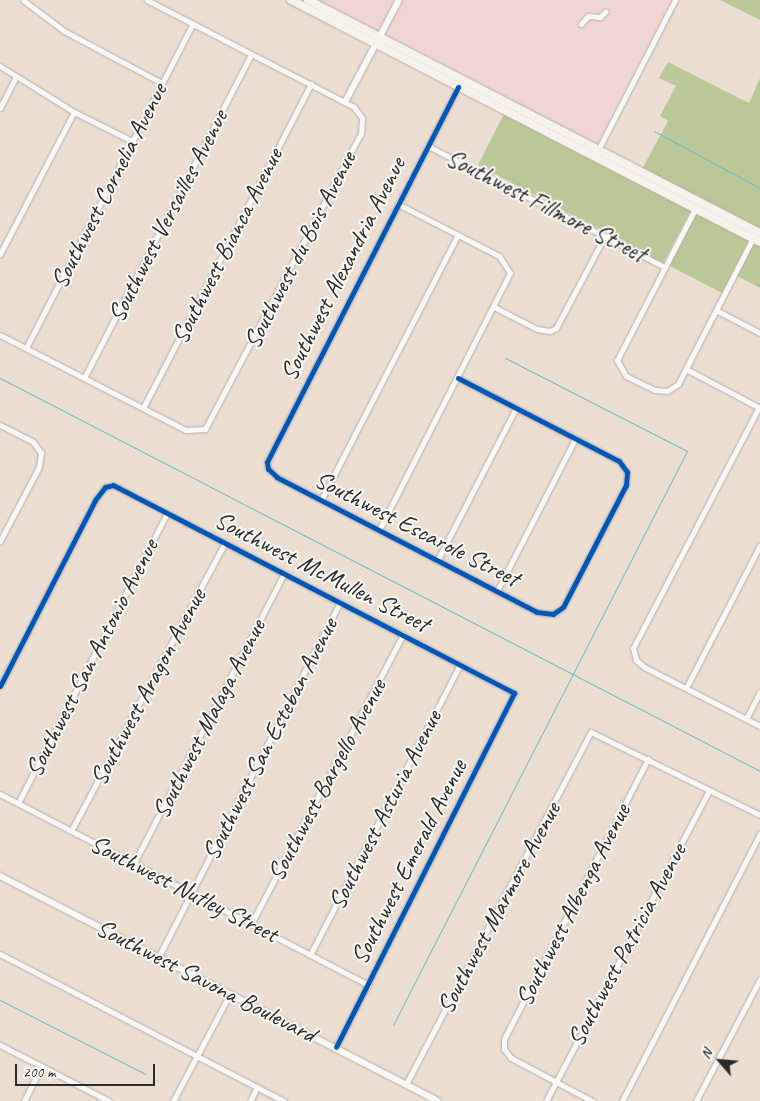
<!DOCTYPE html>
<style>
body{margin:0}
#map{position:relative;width:760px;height:1101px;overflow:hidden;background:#ecdfd2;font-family:Caveat,sans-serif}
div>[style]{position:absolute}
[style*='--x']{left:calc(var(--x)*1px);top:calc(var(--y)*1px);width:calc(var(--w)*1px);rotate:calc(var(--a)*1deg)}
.built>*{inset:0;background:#f2d6d4}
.forest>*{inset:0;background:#bac898}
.stream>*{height:1px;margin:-0.5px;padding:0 0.5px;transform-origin:0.5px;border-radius:0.5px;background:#72bbc1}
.roads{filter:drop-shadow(0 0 1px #b6aea5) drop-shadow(0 0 1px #b6aea5)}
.minor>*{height:5px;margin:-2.5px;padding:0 2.5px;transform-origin:2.5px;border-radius:2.5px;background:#fcfaf8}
.tertiary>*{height:6px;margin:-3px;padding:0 3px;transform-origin:3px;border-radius:3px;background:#fcfaf8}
.secondary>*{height:8px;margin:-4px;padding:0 4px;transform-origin:4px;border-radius:4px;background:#f6f1eb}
.cycleway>*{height:5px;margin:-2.5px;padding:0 2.5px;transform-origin:2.5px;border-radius:2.5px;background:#0057b8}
span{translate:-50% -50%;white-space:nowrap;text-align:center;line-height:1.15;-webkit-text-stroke:4px #fdfcf7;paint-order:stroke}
.street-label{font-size:25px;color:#2b2b2b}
.north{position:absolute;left:695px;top:1036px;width:50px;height:50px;-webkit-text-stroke:4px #fdfcf7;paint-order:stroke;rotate:297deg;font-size:14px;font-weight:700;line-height:20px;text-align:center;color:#2b2b2b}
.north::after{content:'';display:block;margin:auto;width:18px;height:22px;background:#2b2b2b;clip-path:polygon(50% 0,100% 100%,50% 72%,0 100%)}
.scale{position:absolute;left:15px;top:1064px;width:140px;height:22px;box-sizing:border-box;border:2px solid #2b2b2b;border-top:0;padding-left:6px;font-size:15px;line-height:18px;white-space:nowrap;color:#2b2b2b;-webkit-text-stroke:4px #fdfcf7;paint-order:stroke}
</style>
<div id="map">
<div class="built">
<i style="clip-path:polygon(313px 0,395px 0,377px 33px)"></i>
<i style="clip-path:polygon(402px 0,672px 0,596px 148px,381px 36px)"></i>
</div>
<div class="forest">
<i style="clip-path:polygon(720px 0,760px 0,760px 20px)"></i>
<i style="clip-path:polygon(668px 62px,749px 103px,760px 78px,760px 235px,641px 171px,668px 121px,660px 116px,676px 86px,659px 78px)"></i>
<i style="clip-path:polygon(506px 110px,693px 206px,663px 263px,478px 165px)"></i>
<i style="clip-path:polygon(698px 209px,751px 236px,722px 293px,668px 265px)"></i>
<i style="clip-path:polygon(756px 238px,760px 240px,760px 288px,737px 276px)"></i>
</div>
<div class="stream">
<i style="--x:654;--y:131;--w:120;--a:28.3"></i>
<i style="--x:757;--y:284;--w:4;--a:34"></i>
<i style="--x:0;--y:378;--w:856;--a:27.34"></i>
<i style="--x:0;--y:1000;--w:163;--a:27"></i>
<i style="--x:393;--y:1025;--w:645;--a:-62.88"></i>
<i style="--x:687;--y:451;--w:204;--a:-152.9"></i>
</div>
<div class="roads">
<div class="minor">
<i style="--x:23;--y:0;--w:51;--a:37.1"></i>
<i style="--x:64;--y:31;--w:111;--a:28"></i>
<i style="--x:581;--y:24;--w:11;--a:-49"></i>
<i style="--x:588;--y:16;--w:12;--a:5"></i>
<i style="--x:600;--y:17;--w:8;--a:-45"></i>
<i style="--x:0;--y:66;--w:87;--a:31.9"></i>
<i style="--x:74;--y:112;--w:65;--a:26.6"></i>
<i style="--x:0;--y:108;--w:34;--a:-63"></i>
<i style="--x:428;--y:146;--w:265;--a:27.1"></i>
<i style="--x:597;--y:152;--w:171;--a:-62.8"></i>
<i style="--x:695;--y:209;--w:170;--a:117.3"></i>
<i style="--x:617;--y:360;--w:18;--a:61"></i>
<i style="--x:626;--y:376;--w:32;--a:26"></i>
<i style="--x:655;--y:390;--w:12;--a:5"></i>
<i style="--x:667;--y:391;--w:13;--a:-32"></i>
<i style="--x:678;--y:384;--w:166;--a:-62.8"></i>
<i style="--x:0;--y:254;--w:160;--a:-62.5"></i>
<i style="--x:494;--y:307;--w:48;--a:27.1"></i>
<i style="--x:537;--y:329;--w:13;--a:9"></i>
<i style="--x:550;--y:331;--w:7;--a:-27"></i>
<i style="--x:556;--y:328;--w:104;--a:-62"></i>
<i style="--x:716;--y:310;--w:50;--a:27.6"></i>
<i style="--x:0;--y:335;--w:209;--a:27.1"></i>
<i style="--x:186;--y:430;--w:19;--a:-3"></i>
<i style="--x:205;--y:429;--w:335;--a:-62.2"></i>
<i style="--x:361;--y:133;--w:15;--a:-86"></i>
<i style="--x:362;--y:118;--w:14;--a:-126"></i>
<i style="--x:354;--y:107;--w:233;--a:-152.7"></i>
<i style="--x:26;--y:348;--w:365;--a:-62.8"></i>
<i style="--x:686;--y:369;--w:84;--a:27.8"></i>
<i style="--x:84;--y:378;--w:364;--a:-62.7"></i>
<i style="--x:458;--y:378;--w:181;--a:27.3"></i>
<i style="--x:619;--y:461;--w:14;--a:54"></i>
<i style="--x:627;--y:472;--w:13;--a:94"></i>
<i style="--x:626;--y:485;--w:137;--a:117.3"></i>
<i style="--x:563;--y:607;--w:12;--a:145"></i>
<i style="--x:553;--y:614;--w:16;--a:-173"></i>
<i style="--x:537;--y:612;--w:293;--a:-152.6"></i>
<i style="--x:277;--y:477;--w:12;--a:-138"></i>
<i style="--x:268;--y:469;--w:7;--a:-98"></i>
<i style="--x:267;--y:462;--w:421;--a:-63"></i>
<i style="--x:759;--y:407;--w:272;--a:117.6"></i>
<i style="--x:633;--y:648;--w:12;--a:76"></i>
<i style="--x:636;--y:660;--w:11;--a:41"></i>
<i style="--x:644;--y:667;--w:130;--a:27"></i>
<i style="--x:143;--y:408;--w:365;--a:-62.6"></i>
<i style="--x:0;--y:425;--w:37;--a:27"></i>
<i style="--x:33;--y:442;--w:14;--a:54"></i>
<i style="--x:41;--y:453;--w:14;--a:98"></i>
<i style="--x:39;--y:467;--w:84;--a:117.8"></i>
<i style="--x:321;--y:500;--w:298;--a:-62.7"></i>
<i style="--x:379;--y:530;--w:288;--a:-63"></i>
<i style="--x:510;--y:273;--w:20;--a:-123"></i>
<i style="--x:499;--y:256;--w:114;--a:-152.8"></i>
<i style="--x:437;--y:561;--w:172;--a:-62.7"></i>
<i style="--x:497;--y:591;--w:171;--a:-62.8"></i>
<i style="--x:0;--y:686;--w:209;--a:-62.9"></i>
<i style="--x:95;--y:500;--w:16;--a:-52"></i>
<i style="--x:105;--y:487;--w:8;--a:-14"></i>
<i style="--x:113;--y:485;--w:452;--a:27.4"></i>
<i style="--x:514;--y:693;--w:396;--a:116.7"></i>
<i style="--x:686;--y:688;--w:161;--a:-62.6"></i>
<i style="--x:746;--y:719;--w:30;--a:-63"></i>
<i style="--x:0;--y:794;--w:415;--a:27.4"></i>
<i style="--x:18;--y:803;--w:326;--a:-62.8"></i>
<i style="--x:71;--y:831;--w:327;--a:-61.9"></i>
<i style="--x:134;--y:863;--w:326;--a:-62.6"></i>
<i style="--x:251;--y:924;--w:327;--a:-62.3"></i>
<i style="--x:0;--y:954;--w:320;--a:27.4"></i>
<i style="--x:310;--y:955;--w:326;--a:-62.7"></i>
<i style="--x:159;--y:956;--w:397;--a:-62.9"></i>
<i style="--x:0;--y:1045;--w:123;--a:27.2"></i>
<i style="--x:406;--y:1084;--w:398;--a:-62.3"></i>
<i style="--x:591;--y:732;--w:188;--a:26.2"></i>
<i style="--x:24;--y:1101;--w:39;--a:-63"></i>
<i style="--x:173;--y:1101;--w:121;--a:-62"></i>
<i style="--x:250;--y:1101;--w:16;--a:-63"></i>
<i style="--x:546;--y:1101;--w:351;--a:-62.3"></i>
<i style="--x:592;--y:1101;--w:92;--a:-152"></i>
<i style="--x:511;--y:1058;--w:11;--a:-128"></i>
<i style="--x:504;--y:1049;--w:10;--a:-90"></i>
<i style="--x:504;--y:1039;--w:315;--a:-62.8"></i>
<i style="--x:622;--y:1101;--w:301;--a:-62.7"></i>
<i style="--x:696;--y:1101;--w:138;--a:-62.3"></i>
</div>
<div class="tertiary">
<i style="--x:345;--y:102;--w:115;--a:-62.1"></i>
<i style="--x:0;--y:876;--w:492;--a:27.2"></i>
</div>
<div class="secondary">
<i style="--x:291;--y:0;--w:528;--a:27.29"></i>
<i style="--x:308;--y:0;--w:509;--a:27.27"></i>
</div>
</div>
<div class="cycleway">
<i style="--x:458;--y:378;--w:181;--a:27.3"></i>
<i style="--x:619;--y:461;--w:14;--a:54"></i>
<i style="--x:627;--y:472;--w:13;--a:94"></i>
<i style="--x:626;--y:485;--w:137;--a:117.3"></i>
<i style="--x:563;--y:607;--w:12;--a:145"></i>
<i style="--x:553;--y:614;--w:16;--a:-173"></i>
<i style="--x:537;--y:612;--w:293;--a:-152.6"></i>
<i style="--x:277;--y:477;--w:12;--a:-138"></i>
<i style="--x:268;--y:469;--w:7;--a:-98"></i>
<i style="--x:267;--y:462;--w:421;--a:-63"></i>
<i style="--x:0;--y:686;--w:209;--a:-62.9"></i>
<i style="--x:95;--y:500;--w:16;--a:-52"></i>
<i style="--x:105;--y:487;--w:8;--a:-14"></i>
<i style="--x:113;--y:485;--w:452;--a:27.4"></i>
<i style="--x:514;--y:693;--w:396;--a:116.7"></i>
</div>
<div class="street-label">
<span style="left:109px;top:186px;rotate:-63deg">Southwest Cornelia Avenue</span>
<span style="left:546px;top:206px;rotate:27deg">Southwest Fillmore Street</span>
<span style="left:168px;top:216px;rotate:-63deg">Southwest Versailles Avenue</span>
<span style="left:227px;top:246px;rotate:-63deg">Southwest Bianca Avenue</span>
<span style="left:300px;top:250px;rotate:-63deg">Southwest du Bois Avenue</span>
<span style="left:343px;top:269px;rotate:-63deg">Southwest Alexandria Avenue</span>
<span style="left:417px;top:529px;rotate:27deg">Southwest Escarole Street</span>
<span style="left:322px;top:572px;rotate:27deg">Southwest McMullen Street</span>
<span style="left:92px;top:658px;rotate:-63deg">Southwest San Antonio Avenue</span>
<span style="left:148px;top:687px;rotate:-62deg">Southwest Aragon Avenue</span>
<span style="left:209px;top:719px;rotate:-63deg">Southwest Malaga Avenue</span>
<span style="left:270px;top:739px;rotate:-63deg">Southwest San Esteban Avenue</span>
<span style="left:327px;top:780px;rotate:-62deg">Southwest Bargello Avenue</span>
<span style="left:385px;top:810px;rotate:-63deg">Southwest Asturia Avenue</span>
<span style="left:409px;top:862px;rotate:-63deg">Southwest Emerald Avenue</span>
<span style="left:184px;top:889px;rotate:27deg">Southwest Nutley Street</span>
<span style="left:573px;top:905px;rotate:-63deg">Southwest Albenga Avenue</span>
<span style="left:499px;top:908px;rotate:-62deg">Southwest Marmore Avenue</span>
<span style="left:627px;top:945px;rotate:-62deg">Southwest Patricia Avenue</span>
<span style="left:206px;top:981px;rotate:27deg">Southwest Savona Boulevard</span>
</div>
<div class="north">N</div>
<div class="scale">200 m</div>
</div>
